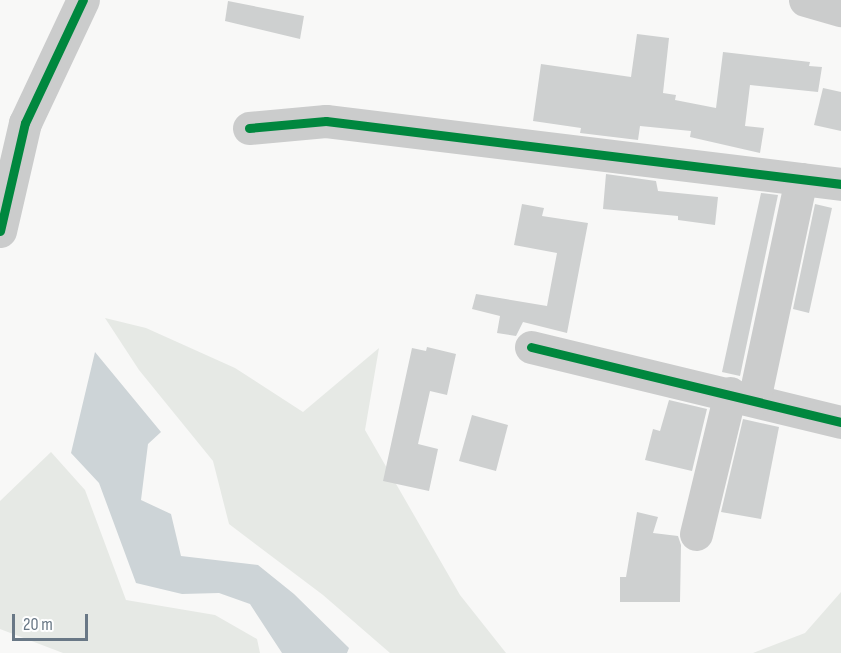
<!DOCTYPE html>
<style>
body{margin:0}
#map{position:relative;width:841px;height:653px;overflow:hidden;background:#f8f8f7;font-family:"Sofia Sans Condensed",sans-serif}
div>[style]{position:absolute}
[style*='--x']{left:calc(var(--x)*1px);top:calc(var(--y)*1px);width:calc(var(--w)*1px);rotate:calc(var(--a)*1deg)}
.green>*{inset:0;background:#e6e9e5}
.water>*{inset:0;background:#cdd4d7}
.building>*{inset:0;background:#ced0d0}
.minor>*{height:33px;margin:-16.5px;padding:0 16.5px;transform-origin:16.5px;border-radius:16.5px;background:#cbcccc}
.cycleway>*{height:9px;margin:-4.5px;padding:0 4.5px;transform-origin:4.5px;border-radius:4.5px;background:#00873e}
span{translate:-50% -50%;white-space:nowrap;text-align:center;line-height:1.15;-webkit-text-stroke:6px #fff;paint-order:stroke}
.scale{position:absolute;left:12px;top:614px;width:76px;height:27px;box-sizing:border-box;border:3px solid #697886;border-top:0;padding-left:8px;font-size:18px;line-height:21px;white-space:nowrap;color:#697886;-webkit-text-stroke:4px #fff;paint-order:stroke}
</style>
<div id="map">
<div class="green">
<i style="clip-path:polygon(105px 318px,146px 328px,235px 368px,303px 412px,379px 348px,365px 430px,460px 595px,506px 653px,390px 653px,323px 595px,229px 524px,213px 461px,139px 370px)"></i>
<i style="clip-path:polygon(51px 452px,85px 490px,126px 600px,215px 615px,257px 639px,260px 653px,63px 653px,0 629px,0 501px)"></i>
<i style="clip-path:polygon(841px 592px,841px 653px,753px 653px,805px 633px)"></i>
</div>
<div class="water">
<i style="clip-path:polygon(95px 352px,161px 432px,148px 444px,141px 500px,171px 514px,181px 556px,258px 565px,294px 594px,349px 648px,347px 653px,282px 653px,250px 604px,219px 593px,182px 594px,136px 583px,99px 483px,71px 453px)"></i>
</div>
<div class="building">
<i style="clip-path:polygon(228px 1px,304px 16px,300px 39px,225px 21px)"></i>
<i style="clip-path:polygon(637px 34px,669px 38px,663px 93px,676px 95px,675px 100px,716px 108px,723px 52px,810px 62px,809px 66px,822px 67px,818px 92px,750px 85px,745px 126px,764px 128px,760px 153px,690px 137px,691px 131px,640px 126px,638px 140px,580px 133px,581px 128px,533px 121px,541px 64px,631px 77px)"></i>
<i style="clip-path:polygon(823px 88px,841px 92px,841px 131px,814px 125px)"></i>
<i style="clip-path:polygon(606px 174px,656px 181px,658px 191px,718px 197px,715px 225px,678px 220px,678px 216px,603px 209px)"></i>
<i style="clip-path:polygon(761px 193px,778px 195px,740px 376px,722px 372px)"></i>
<i style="clip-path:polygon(522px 204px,544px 208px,542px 216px,588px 223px,567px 333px,523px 322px,516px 336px,497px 333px,500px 316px,472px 309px,476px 294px,547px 306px,557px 253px,514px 245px)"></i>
<i style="clip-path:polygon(815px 204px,832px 208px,809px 313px,793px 309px)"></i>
<i style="clip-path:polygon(427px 347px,456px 354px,447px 395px,430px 391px,418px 444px,438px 449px,429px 491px,383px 481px,412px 348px,426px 351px)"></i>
<i style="clip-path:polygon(669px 400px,707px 409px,692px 471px,645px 460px,653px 429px,660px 431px)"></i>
<i style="clip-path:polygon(472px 415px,508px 425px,496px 471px,459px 461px)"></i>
<i style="clip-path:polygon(743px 419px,779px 427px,761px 519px,721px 512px)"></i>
<i style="clip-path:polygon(637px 512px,658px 517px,653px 533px,678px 536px,681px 545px,680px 602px,620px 602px,620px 577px,626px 577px)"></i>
</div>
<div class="minor">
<i style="--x:805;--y:0;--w:37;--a:16"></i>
<i style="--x:249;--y:128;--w:77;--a:-5.2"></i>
<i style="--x:326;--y:121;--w:519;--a:6.97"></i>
<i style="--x:0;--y:231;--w:111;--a:-77"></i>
<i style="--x:25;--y:123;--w:136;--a:-64.8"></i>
<i style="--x:531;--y:347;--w:319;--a:13.6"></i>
<i style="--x:754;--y:400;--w:226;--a:-78"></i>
<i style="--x:696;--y:534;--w:145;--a:-76.4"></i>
</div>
<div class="cycleway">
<i style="--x:249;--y:128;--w:77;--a:-5.2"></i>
<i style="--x:326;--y:121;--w:519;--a:6.97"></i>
<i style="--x:0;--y:231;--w:111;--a:-77"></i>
<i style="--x:25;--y:123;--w:136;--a:-64.8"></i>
<i style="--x:531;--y:347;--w:319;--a:13.6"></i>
</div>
<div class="scale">20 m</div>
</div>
